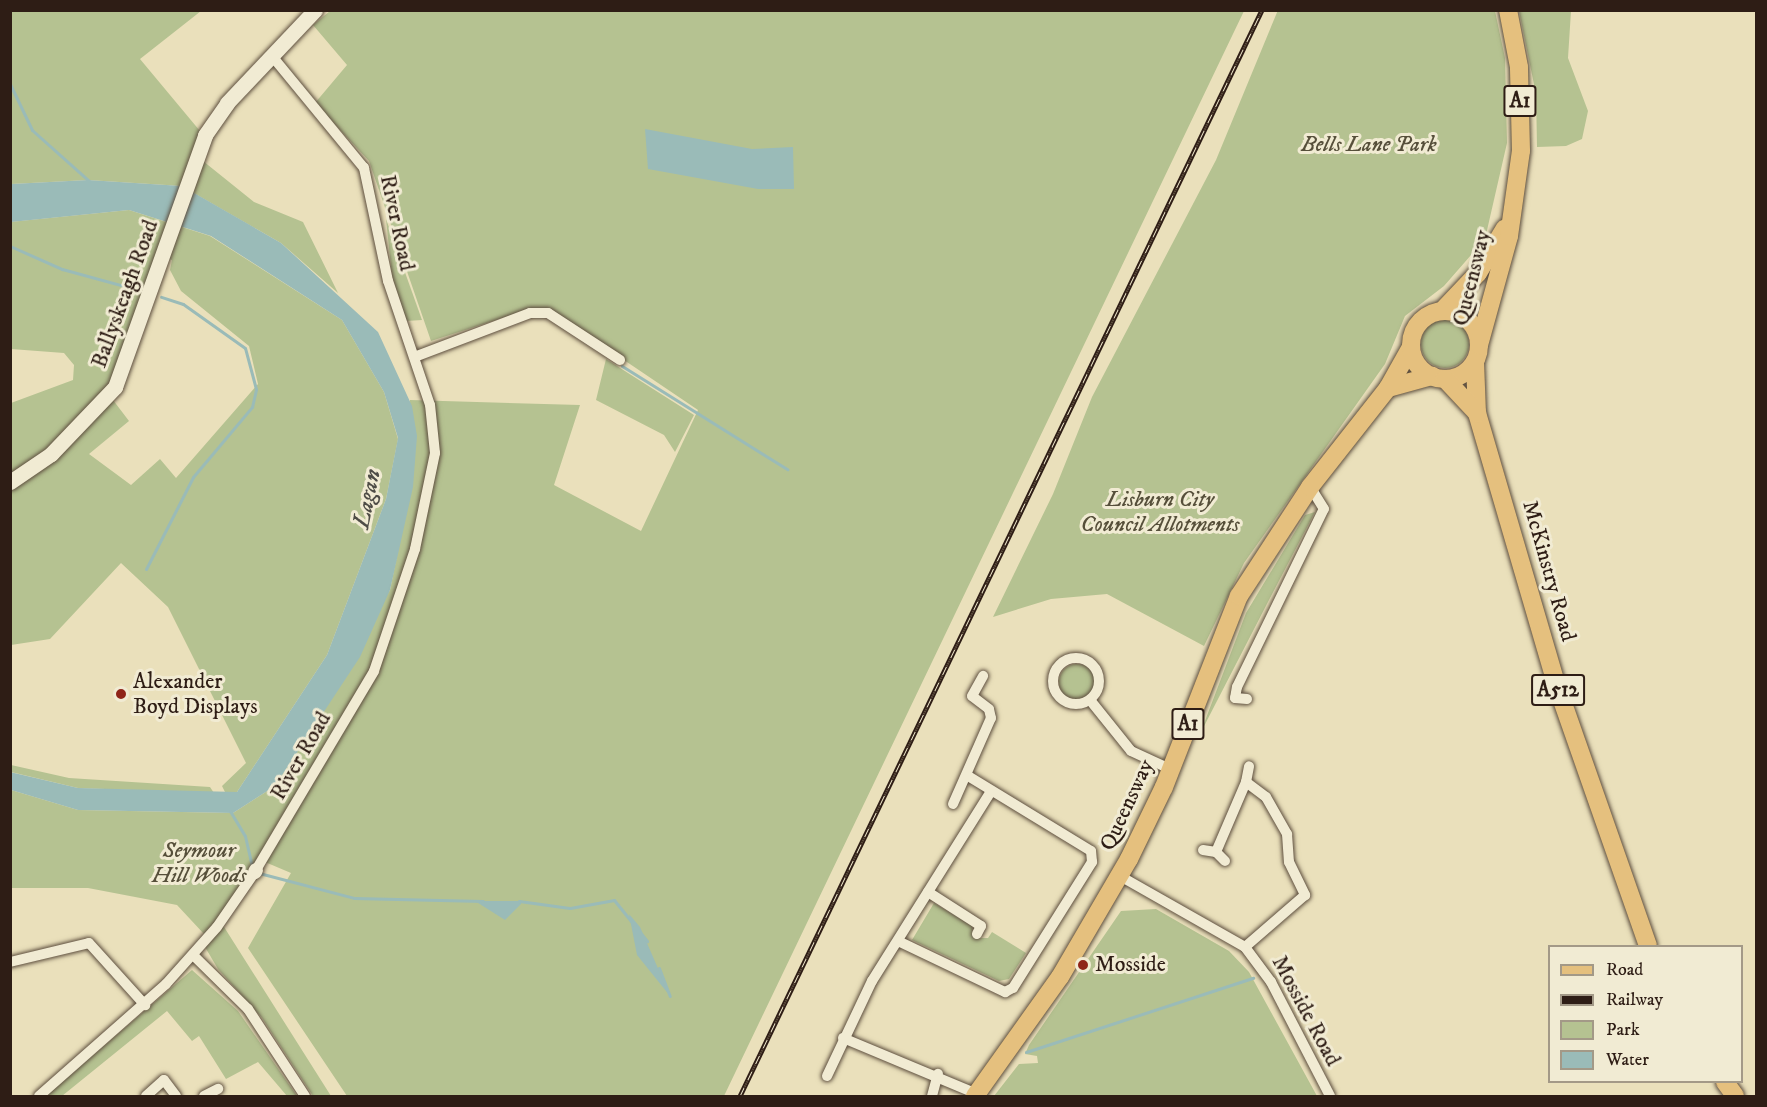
<!DOCTYPE html>
<style>
body{margin:0}
#map{position:relative;width:1767px;height:1107px;overflow:hidden;background:#eae0bb;font-family:"IM FELL DW Pica",serif}
div>[style]{position:absolute}
[style*='--x']{left:calc(var(--x)*1px);top:calc(var(--y)*1px);width:calc(var(--w)*1px);rotate:calc(var(--a)*1deg)}
.green>*{inset:0;background:#b5c291}
.round{border-radius:50%}
.water>*{inset:0;background:#9abbb8}
.stream>*{height:3px;margin:-1.5px;padding:0 1.5px;transform-origin:1.5px;border-radius:1.5px;background:#9abbb8}
.roads{filter:drop-shadow(0 0 2px #5d4e3e) drop-shadow(0 0 2px #5d4e3e)}
.minor>*{height:10px;margin:-5px;padding:0 5px;transform-origin:5px;border-radius:5px;background:#f1ebd3}
.minor>.ring{margin:-5px;padding:0;box-sizing:content-box;background:none;border:10px solid #f1ebd3;border-radius:50%}
.tertiary>*{height:14px;margin:-7px;padding:0 7px;transform-origin:7px;border-radius:7px;background:#f1ebd3}
.secondary>*{height:15px;margin:-7.5px;padding:0 7.5px;transform-origin:7.5px;border-radius:7.5px;background:#f1ebd3}
.primary>*{height:18px;margin:-9px;padding:0 9px;transform-origin:9px;border-radius:9px;background:#e5c07e}
.trunk>*{height:18px;margin:-9px;padding:0 9px;transform-origin:9px;border-radius:9px;background:#e5c07e}
.trunk>.ring{margin:-9px;padding:0;box-sizing:content-box;background:none;border:18px solid #e5c07e;border-radius:50%}
.rail>*{height:5px;margin-top:-2.5px;transform-origin:0;background:repeating-linear-gradient(90deg,#f1ebd3 0 9px,#2e1d15 0 18px);box-sizing:border-box;border-block:2px solid #2e1d15}
.dots>*{width:16px;height:16px;translate:-50% -50%;box-sizing:border-box;border:3px solid #f1ebd3;border-radius:50%}
span{translate:-50% -50%;white-space:nowrap;text-align:center;line-height:1.15;-webkit-text-stroke:6px #f1ebd3;paint-order:stroke}
.shield-label span{padding:2px 4px;background:#f1ebd3;border:2px solid;border-radius:4px;-webkit-text-stroke-width:0}
.shield-label{font-size:21px;color:#2e1d15;font-weight:700}
.park-label{font-size:22px;color:#564f3a;font-style:italic}
.street-label{font-size:22px;color:#2e1d15}
.poi-label{font-size:22px;color:#2e1d15}
.left{translate:0 -50%;text-align:left}
.water-label{font-size:24px;color:#4e4c46;font-style:italic}
.frame{position:absolute;inset:0;border:12px solid #2e1d15;pointer-events:none}
.legend{position:absolute;left:1548px;top:945px;width:195px;height:138px;box-sizing:border-box;background:#f1ebd3;border:2px solid #a39987;margin:0;padding:8px 10px;list-style:none;font-size:18px;color:#2e1d15}
.legend li{display:flex;align-items:center;gap:12px;height:30px}
.legend b{width:30px;border:2px solid #a39987}
</style>
<div id="map">
<div class="green">
<i style="clip-path:polygon(1278px 10px,1495px 11px,1505px 58px,1507px 143px,1485px 239px,1444px 286px,1405px 316px,1385px 364px,1244px 563px,1204px 646px,1107px 594px,1051px 599px,993px 617px,1053px 494px,1092px 397px,1216px 160px)"></i>
<i style="clip-path:polygon(11px 11px,201px 11px,140px 59px,200px 131px,182px 186px,88px 180px,11px 184px)"></i>
<i style="clip-path:polygon(330px 11px,1244px 11px,724px 1096px,347px 1096px,248px 948px,291px 873px,265px 862px,219px 919px,331px 1096px,313px 1096px,262px 1018px,218px 969px,205px 947px,210px 943px,204px 934px,177px 905px,88px 888px,11px 888px,11px 790px,78px 810px,233px 813px,275px 786px,390px 590px,400px 541px,410px 400px,580px 405px,554px 485px,641px 531px,698px 410px,550px 310px,530px 309px,431px 341px,369px 161px,315px 103px,347px 65px,313px 25px)"></i>
<i style="clip-path:polygon(1519px 11px,1571px 11px,1568px 58px,1588px 111px,1582px 139px,1566px 146px,1537px 147px,1536px 94px)"></i>
<i style="clip-path:polygon(203px 161px,254px 202px,303px 222px,338px 293px,281px 243px,192px 192px)"></i>
<i style="clip-path:polygon(129px 210px,210px 236px,342px 320px,384px 392px,398px 439px,386px 499px,327px 655px,237px 792px,225px 792px,222px 786px,246px 763px,168px 607px,121px 563px,50px 639px,11px 645px,10px 488px,113px 400px,129px 421px,89px 454px,131px 485px,160px 459px,176px 478px,258px 384px,249px 346px,181px 291px,170px 270px,172px 260px,158px 256px,111px 383px,46px 452px,11px 476px,11px 403px,73px 380px,74px 365px,64px 353px,11px 349px,10px 222px)"></i>
<i style="clip-path:polygon(386px 219px,422px 320px,406px 321px,392px 276px)"></i>
<i class="round" style="left:1421px;top:320px;width:48px;height:48px"></i>
<i style="clip-path:polygon(606px 359px,694px 415px,675px 452px,664px 435px,596px 400px)"></i>
<i style="clip-path:polygon(1315px 512px,1270px 598px,1200px 734px,1246px 613px,1305px 515px)"></i>
<i class="round" style="left:1059px;top:664px;width:36px;height:36px"></i>
<i style="clip-path:polygon(11px 765px,69px 778px,210px 787px,214px 793px,78px 788px,11px 772px)"></i>
<i style="clip-path:polygon(934px 903px,972px 926px,974px 938px,988px 938px,992px 932px,1026px 953px,1009px 979px,999px 981px,912px 940px)"></i>
<i style="clip-path:polygon(1156px 909px,1229px 951px,1249px 972px,1317px 1096px,994px 1096px,1019px 1064px,1038px 1063px,1037px 1056px,1025px 1054px,1029px 1045px,1121px 911px)"></i>
<i style="clip-path:polygon(192px 970px,238px 1011px,297px 1096px,287px 1096px,258px 1062px,226px 1079px,199px 1036px,192px 1041px,167px 1011px,62px 1096px,46px 1096px)"></i>
</div>
<div class="water">
<i style="clip-path:polygon(645px 129px,752px 149px,793px 147px,794px 189px,758px 189px,648px 169px)"></i>
<i style="clip-path:polygon(88px 180px,182px 186px,281px 243px,378px 332px,412px 406px,417px 436px,413px 487px,390px 590px,360px 657px,275px 786px,233px 813px,78px 810px,11px 790px,10px 772px,78px 788px,237px 792px,327px 655px,386px 499px,398px 438px,384px 392px,342px 320px,211px 236px,129px 210px,11px 222px,11px 184px)"></i>
<i style="clip-path:polygon(475px 901px,521px 901px,521px 904px,505px 920px)"></i>
<i style="clip-path:polygon(629px 914px,640px 927px,670px 996px,637px 955px)"></i>
</div>
<div class="stream">
<i style="--x:10;--y:84;--w:51;--a:64.4"></i>
<i style="--x:32;--y:130;--w:76;--a:41.8"></i>
<i style="--x:10;--y:246;--w:57;--a:23.9"></i>
<i style="--x:62;--y:269;--w:80;--a:15.3"></i>
<i style="--x:622;--y:366;--w:195;--a:32"></i>
<i style="--x:146;--y:569;--w:103;--a:-62.9"></i>
<i style="--x:193;--y:477;--w:92;--a:-49.9"></i>
<i style="--x:252;--y:407;--w:18;--a:-77"></i>
<i style="--x:256;--y:389;--w:42;--a:-105"></i>
<i style="--x:245;--y:348;--w:76;--a:-144.6"></i>
<i style="--x:183;--y:304;--w:23;--a:-162"></i>
<i style="--x:230;--y:811;--w:29;--a:59"></i>
<i style="--x:245;--y:836;--w:32;--a:77"></i>
<i style="--x:259;--y:873;--w:98;--a:14.7"></i>
<i style="--x:354;--y:898;--w:129;--a:1.3"></i>
<i style="--x:519;--y:901;--w:51;--a:7.8"></i>
<i style="--x:570;--y:908;--w:45;--a:-10.3"></i>
<i style="--x:614;--y:900;--w:53;--a:51.2"></i>
<i style="--x:659;--y:968;--w:30;--a:69"></i>
<i style="--x:1026;--y:1052;--w:239;--a:-18.1"></i>
</div>
<div class="roads">
<div class="minor">
<i style="--x:417;--y:356;--w:121;--a:-20.8"></i>
<i style="--x:530;--y:313;--w:18;--a:0"></i>
<i style="--x:548;--y:313;--w:86;--a:33.1"></i>
<i class="ring" style="left:1053px;top:658px;width:36px;height:36px"></i>
<i style="--x:1247;--y:699;--w:12;--a:-175"></i>
<i style="--x:1235;--y:698;--w:11;--a:-80"></i>
<i style="--x:1237;--y:687;--w:198;--a:-64"></i>
<i style="--x:1324;--y:509;--w:26;--a:-122"></i>
<i style="--x:1090;--y:700;--w:65;--a:51.2"></i>
<i style="--x:1131;--y:751;--w:43;--a:24.8"></i>
<i style="--x:1246;--y:782;--w:16;--a:-79"></i>
<i style="--x:953;--y:804;--w:94;--a:-66.2"></i>
<i style="--x:991;--y:718;--w:9;--a:-103"></i>
<i style="--x:989;--y:709;--w:21;--a:-143"></i>
<i style="--x:972;--y:696;--w:23;--a:-61"></i>
<i style="--x:1203;--y:850;--w:13;--a:9"></i>
<i style="--x:1225;--y:861;--w:13;--a:-135"></i>
<i style="--x:1216;--y:852;--w:76;--a:-66.8"></i>
<i style="--x:1246;--y:782;--w:25;--a:37"></i>
<i style="--x:1266;--y:797;--w:43;--a:60.4"></i>
<i style="--x:1287;--y:834;--w:28;--a:86"></i>
<i style="--x:1289;--y:862;--w:37;--a:64"></i>
<i style="--x:1305;--y:895;--w:79;--a:139.1"></i>
<i style="--x:256;--y:870;--w:231;--a:-59.3"></i>
<i style="--x:374;--y:671;--w:129;--a:-71.4"></i>
<i style="--x:415;--y:549;--w:98;--a:-78.2"></i>
<i style="--x:435;--y:453;--w:48;--a:-95.9"></i>
<i style="--x:430;--y:405;--w:131;--a:-108.7"></i>
<i style="--x:388;--y:281;--w:116;--a:-102"></i>
<i style="--x:364;--y:168;--w:145;--a:-129.4"></i>
<i style="--x:1120;--y:876;--w:144;--a:29.6"></i>
<i style="--x:1245;--y:947;--w:44;--a:53.4"></i>
<i style="--x:1271;--y:982;--w:128;--a:62.6"></i>
<i style="--x:928;--y:892;--w:63;--a:32.7"></i>
<i style="--x:981;--y:926;--w:9;--a:117"></i>
<i style="--x:898;--y:941;--w:119;--a:25.5"></i>
<i style="--x:1005;--y:992;--w:9;--a:-27"></i>
<i style="--x:1013;--y:988;--w:149;--a:-57.9"></i>
<i style="--x:1092;--y:862;--w:11;--a:-95"></i>
<i style="--x:1091;--y:851;--w:144;--a:-148.6"></i>
<i style="--x:193;--y:955;--w:77;--a:44.5"></i>
<i style="--x:248;--y:1009;--w:104;--a:56.8"></i>
<i style="--x:10;--y:962;--w:81;--a:-13.5"></i>
<i style="--x:89;--y:943;--w:84;--a:47.9"></i>
<i style="--x:843;--y:1038;--w:145;--a:22.7"></i>
<i style="--x:827;--y:1076;--w:105;--a:-64.7"></i>
<i style="--x:872;--y:981;--w:224;--a:-57.9"></i>
<i style="--x:39;--y:1096;--w:169;--a:-41.4"></i>
<i style="--x:166;--y:984;--w:76;--a:-48.2"></i>
<i style="--x:217;--y:927;--w:67;--a:-55.4"></i>
<i style="--x:146;--y:1096;--w:24;--a:-42"></i>
<i style="--x:164;--y:1080;--w:20;--a:53"></i>
<i style="--x:204;--y:1096;--w:16;--a:-27"></i>
<i style="--x:932;--y:1096;--w:23;--a:-75"></i>
</div>
<div class="tertiary">
<i style="--x:255;--y:872;--w:2;--a:-63"></i>
</div>
<div class="secondary">
<i style="--x:10;--y:482;--w:50;--a:-34.3"></i>
<i style="--x:51;--y:454;--w:93;--a:-46.3"></i>
<i style="--x:115;--y:387;--w:268;--a:-70.3"></i>
<i style="--x:205;--y:135;--w:39;--a:-55"></i>
<i style="--x:227;--y:103;--w:128;--a:-46.6"></i>
</div>
<div class="primary">
<i style="--x:1388;--y:388;--w:46;--a:-15.3"></i>
<i style="--x:975;--y:1096;--w:146;--a:-54.5"></i>
<i style="--x:1060;--y:977;--w:137;--a:-59.7"></i>
<i style="--x:1129;--y:859;--w:80;--a:-64.1"></i>
<i style="--x:1164;--y:787;--w:205;--a:-68.6"></i>
<i style="--x:1239;--y:596;--w:130;--a:-56.9"></i>
<i style="--x:1310;--y:487;--w:126;--a:-51.8"></i>
<i style="--x:1388;--y:388;--w:47;--a:-60.7"></i>
</div>
<div class="trunk">
<i style="--x:1442;--y:311;--w:52;--a:-46.5"></i>
<i style="--x:1478;--y:273;--w:52;--a:-59"></i>
<i class="ring" style="left:1411px;top:311px;width:50px;height:50px"></i>
<i style="--x:1479;--y:345;--w:113;--a:-74.6"></i>
<i style="--x:1509;--y:236;--w:86;--a:-82"></i>
<i style="--x:1521;--y:151;--w:84;--a:-91.4"></i>
<i style="--x:1519;--y:67;--w:58;--a:-100.9"></i>
<i style="--x:1475;--y:362;--w:51;--a:87.8"></i>
<i style="--x:1477;--y:413;--w:284;--a:73.7"></i>
<i style="--x:1557;--y:686;--w:275;--a:70.7"></i>
<i style="--x:1445;--y:379;--w:47;--a:46.7"></i>
<i style="--x:1725;--y:1082;--w:17;--a:54"></i>
</div>
</div>
<div class="rail">
<i style="--x:740;--y:1096;--w:1205;--a:-64.33"></i>
</div>
<div class="dots">
<i style="left:121px;top:694px;background:#8f2418"></i>
<i style="left:1083px;top:965px;background:#8f2418"></i>
</div>
<div class="shield-label">
<span style="left:1520px;top:101px">A1</span>
<span style="left:1558px;top:690px">A512</span>
<span style="left:1188px;top:724px">A1</span>
</div>
<div class="park-label">
<span style="left:1369px;top:145px">Bells Lane Park</span>
<span style="left:1160px;top:512px">Lisburn City<br>Council Allotments</span>
<span style="left:199px;top:863px">Seymour<br>Hill Woods</span>
</div>
<div class="street-label">
<span style="left:397px;top:223px;rotate:78deg">River Road</span>
<span style="left:1472px;top:278px;rotate:-76deg">Queensway</span>
<span style="left:125px;top:294px;rotate:-70deg">Ballyskeagh Road</span>
<span style="left:1549px;top:571px;rotate:74deg">McKinstry Road</span>
<span style="left:301px;top:756px;rotate:-60deg">River Road</span>
<span style="left:1127px;top:805px;rotate:-65deg">Queensway</span>
<span style="left:1306px;top:1011px;rotate:62deg">Mosside Road</span>
</div>
<div class="poi-label">
<span class="left" style="left:133px;top:694px">Alexander<br>Boyd Displays</span>
<span class="left" style="left:1095px;top:965px">Mosside</span>
</div>
<div class="water-label">
<span style="left:368px;top:499px;rotate:-78deg">Lagan</span>
</div>
<div class="frame"></div>
<ul class="legend">
<li><b style="height:8px;background:#e5c07e"></b>Road</li>
<li><b style="height:8px;background:#2e1d15"></b>Railway</li>
<li><b style="height:16px;background:#b5c291"></b>Park</li>
<li><b style="height:16px;background:#9abbb8"></b>Water</li>
</ul>
</div>
